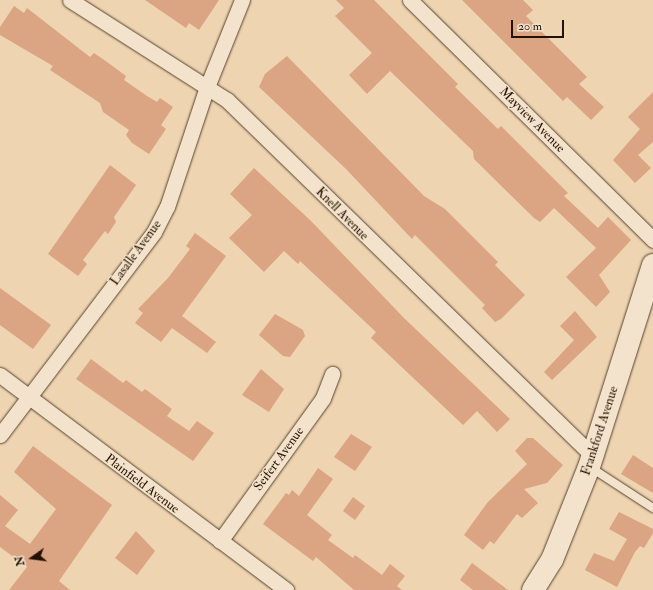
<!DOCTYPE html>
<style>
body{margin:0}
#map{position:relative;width:653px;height:590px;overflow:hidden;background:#eed4b1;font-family:"IM FELL Double Pica",serif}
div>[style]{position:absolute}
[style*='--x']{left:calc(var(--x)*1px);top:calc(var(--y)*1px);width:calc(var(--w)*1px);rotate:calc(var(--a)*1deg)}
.building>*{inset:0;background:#dba483}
.roads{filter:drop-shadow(0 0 1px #56422c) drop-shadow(0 0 1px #56422c)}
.lane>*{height:8px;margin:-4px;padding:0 4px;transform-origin:4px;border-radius:4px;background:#f4e3cc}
.street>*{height:15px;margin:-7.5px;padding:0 7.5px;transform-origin:7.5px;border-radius:7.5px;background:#f4e3cc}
.secondary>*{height:22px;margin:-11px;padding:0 11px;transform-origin:11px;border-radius:11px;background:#f4e3cc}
span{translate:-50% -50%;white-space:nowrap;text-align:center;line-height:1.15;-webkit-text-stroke:3px #f4e3cc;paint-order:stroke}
.street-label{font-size:13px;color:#241200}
.north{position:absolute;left:12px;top:538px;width:40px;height:40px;-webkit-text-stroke:3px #f4e3cc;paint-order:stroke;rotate:256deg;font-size:11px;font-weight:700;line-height:16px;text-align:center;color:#241200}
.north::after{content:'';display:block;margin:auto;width:14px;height:18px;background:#241200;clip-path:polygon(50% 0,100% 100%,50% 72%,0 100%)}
.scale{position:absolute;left:511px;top:20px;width:53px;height:18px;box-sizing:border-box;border:2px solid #241200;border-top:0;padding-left:5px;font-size:12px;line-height:14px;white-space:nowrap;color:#241200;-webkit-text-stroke:3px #f4e3cc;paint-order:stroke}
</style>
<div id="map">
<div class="building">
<i style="clip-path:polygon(145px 0,219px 0,199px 30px,189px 23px,186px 28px)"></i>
<i style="clip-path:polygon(336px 0,374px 0,458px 84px,455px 87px,498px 129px,501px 126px,568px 193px,564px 196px,598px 228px,608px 217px,631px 240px,599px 275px,610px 292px,596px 307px,566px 277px,596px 248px,554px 208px,540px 222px,534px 218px,474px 159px,473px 151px,390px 71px,367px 94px,349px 75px,372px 53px,335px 16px,344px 8px)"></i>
<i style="clip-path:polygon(462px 0,523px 0,533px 10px,526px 16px,587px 77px,579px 84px,604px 107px,591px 120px,567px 97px,563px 101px)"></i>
<i style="clip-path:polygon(14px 6px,24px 13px,27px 8px,90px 57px,94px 53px,107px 62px,126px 76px,124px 80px,147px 96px,157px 102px,160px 98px,173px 107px,161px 125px,166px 129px,149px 154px,132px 143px,126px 135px,129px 130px,103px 112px,100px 103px,50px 70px,53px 66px,0 35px,0 27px)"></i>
<i style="clip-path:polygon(287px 56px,424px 196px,445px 209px,498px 262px,495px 265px,525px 295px,501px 319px,495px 322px,482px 308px,485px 305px,415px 235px,412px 239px,346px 169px,259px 87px,265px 74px)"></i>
<i style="clip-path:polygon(653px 92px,653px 142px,638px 155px,651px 168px,635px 183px,613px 160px,640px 129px,628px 117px)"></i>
<i style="clip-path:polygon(110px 165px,136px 185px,114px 217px,116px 222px,108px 234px,105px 231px,83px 260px,87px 264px,78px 276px,48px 254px)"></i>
<i style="clip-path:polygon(254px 168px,311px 221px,404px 318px,510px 419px,497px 432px,477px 411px,463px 425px,371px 338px,376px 332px,300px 261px,298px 264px,284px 251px,264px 272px,229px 238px,252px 215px,230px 194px)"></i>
<i style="clip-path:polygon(195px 233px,226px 256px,182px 316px,216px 342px,207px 353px,172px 328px,161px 342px,135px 323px,143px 313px,138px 309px,168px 278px,190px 249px,186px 246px)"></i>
<i style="clip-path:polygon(0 288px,51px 325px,33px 349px,0 325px)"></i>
<i style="clip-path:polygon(575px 311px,597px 337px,552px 380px,544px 372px,574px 340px,560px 326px)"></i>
<i style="clip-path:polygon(275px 314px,303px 330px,305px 336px,290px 357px,283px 356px,259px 335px)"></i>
<i style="clip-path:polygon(91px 359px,123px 383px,126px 380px,142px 392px,145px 389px,172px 409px,167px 416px,189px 431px,197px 421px,214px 433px,193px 461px,76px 379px)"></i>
<i style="clip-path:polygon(261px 369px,284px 389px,269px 412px,242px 395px)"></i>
<i style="clip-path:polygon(351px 434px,372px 447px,355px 471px,334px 457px)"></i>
<i style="clip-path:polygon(527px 438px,533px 438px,563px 465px,547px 483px,524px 489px,538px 503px,522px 518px,517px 514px,494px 544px,490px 541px,483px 550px,464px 535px,487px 503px,527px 464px,515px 451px)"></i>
<i style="clip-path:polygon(33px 446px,112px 505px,59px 581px,70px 590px,9px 590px,27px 567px,0 547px,0 495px,18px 510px,5px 526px,30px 544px,56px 509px,14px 472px)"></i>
<i style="clip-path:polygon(633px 455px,653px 468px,653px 493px,621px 474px)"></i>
<i style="clip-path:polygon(318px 468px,333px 479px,307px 515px,332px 535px,328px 540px,353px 558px,355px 555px,382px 575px,390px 564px,405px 576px,397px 586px,402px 590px,354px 590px,316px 557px,313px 561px,263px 524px,286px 493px,289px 495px,292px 490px,299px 496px)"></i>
<i style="clip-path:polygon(353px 497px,365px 506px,355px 520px,343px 511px)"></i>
<i style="clip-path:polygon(619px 512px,653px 529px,653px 533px,644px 548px,640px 546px,635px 552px,617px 587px,585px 570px,594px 553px,614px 561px,627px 539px,609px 529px)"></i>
<i style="clip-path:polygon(136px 531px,155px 551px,137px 575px,115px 558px)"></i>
<i style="clip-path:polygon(472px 563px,508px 590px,473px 590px,460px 580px)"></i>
</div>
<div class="roads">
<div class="lane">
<i style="--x:590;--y:467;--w:75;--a:33.1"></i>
</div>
<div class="street">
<i style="--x:70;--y:0;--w:186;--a:32.5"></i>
<i style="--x:227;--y:100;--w:511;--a:44.21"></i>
<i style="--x:410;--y:0;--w:342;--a:44.6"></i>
<i style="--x:0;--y:375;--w:358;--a:36.9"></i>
<i style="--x:0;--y:435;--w:255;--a:-52.8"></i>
<i style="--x:154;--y:232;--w:28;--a:-63"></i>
<i style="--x:167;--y:207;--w:126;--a:-71.6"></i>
<i style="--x:207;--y:87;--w:94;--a:-68.1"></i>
<i style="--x:220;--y:541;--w:176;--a:-54.2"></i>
<i style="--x:323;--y:398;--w:26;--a:-69"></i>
</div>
<div class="secondary">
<i style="--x:533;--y:590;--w:36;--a:-58"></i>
<i style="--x:552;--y:560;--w:100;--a:-68.3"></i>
<i style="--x:589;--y:467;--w:212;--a:-72.4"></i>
</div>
</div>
<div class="street-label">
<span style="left:532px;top:120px;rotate:45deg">Mayview Avenue</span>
<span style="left:342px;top:214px;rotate:45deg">Knell Avenue</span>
<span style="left:136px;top:253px;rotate:-54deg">Lasalle Avenue</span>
<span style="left:600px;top:431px;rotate:-72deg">Frankford Avenue</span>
<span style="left:279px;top:459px;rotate:-54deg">Seifert Avenue</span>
<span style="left:142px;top:484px;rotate:37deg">Plainfield Avenue</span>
</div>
<div class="north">N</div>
<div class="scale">20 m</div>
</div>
